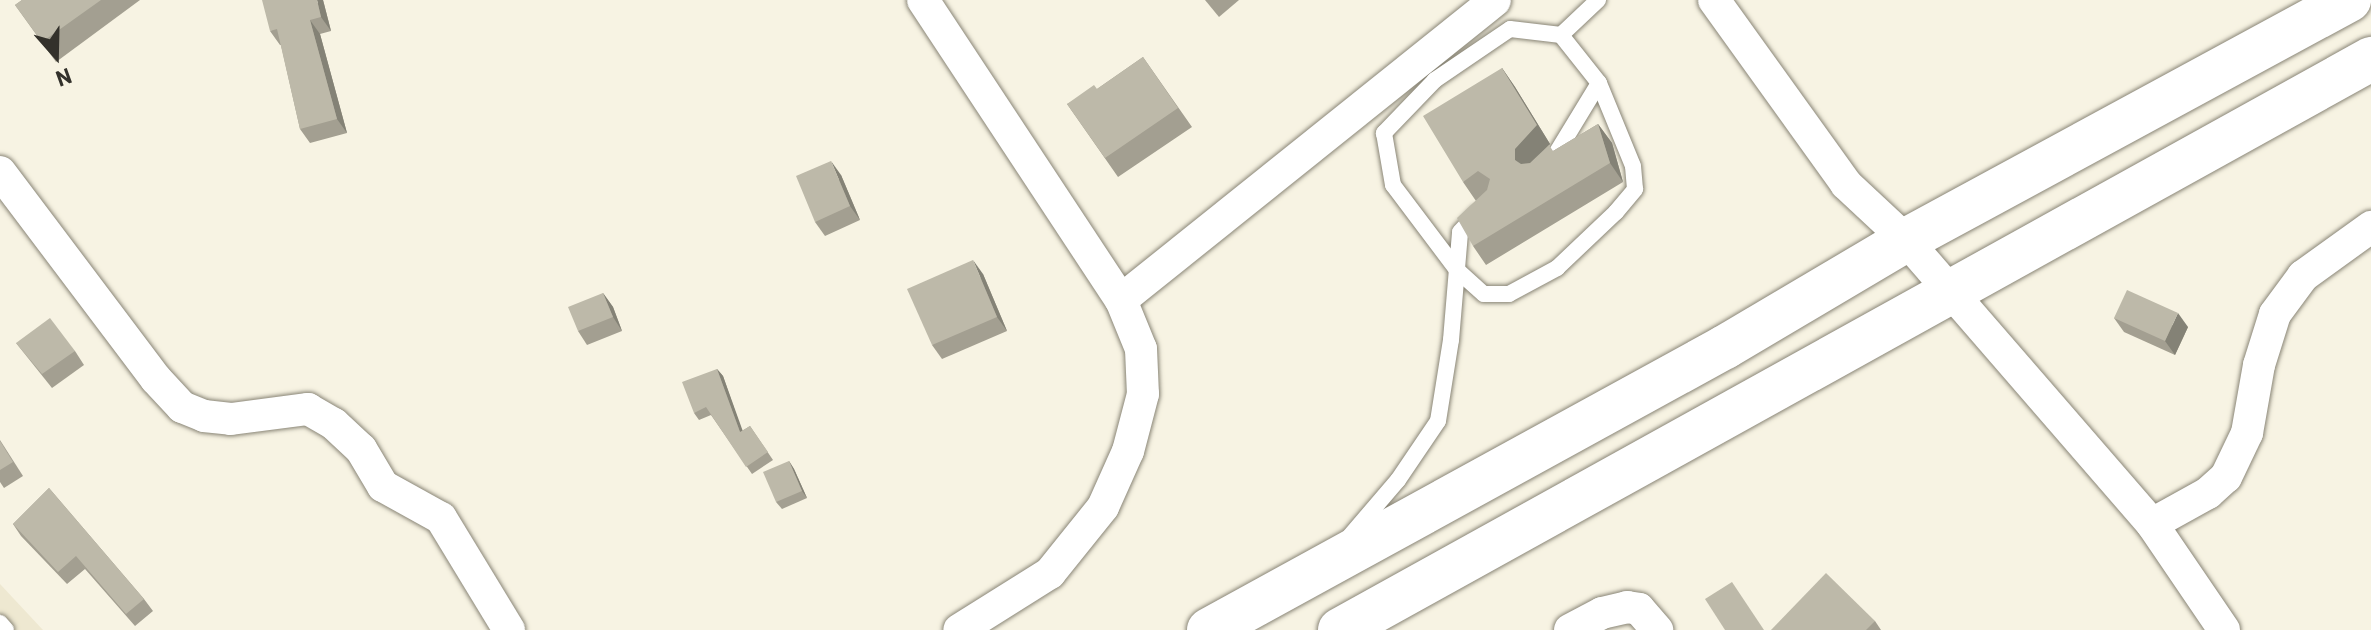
<!DOCTYPE html>
<style>
body{margin:0}
#map{position:relative;width:2371px;height:630px;overflow:hidden;background:#f7f3e3;font-family:Barlow,sans-serif}
div>[style]{position:absolute}
[style*='--x']{left:calc(var(--x)*1px);top:calc(var(--y)*1px);width:calc(var(--w)*1px);rotate:calc(var(--a)*1deg)}
.built>*{inset:0;background:#eee8d1}
.roads{filter:drop-shadow(0 0 2px #898576) drop-shadow(0 0 2px #898576)}
.lane>*{height:16px;margin:-8px;padding:0 8px;transform-origin:8px;border-radius:8px;background:#fff}
.street>*{height:32px;margin:-16px;padding:0 16px;transform-origin:16px;border-radius:16px;background:#fff}
.primary>*{height:44px;margin:-22px;padding:0 22px;transform-origin:22px;border-radius:22px;background:#fff}
.wall>*{inset:0;background:#a39f91}
.shaded-wall>*{inset:0;background:#848276}
.building>*{inset:0;background:#bdb9a9}
span{translate:-50% -50%;white-space:nowrap;text-align:center;line-height:1.15;-webkit-text-stroke:6px #f7f3e3;paint-order:stroke}
.north{position:absolute;left:16px;top:16px;width:80px;height:80px;-webkit-text-stroke:6px #f7f3e3;paint-order:stroke;rotate:160deg;font-size:22px;font-weight:700;line-height:32px;text-align:center;color:#33312b}
.north::after{content:'';display:block;margin:auto;width:28px;height:36px;background:#33312b;clip-path:polygon(50% 0,100% 100%,50% 72%,0 100%)}
</style>
<div id="map">
<div class="built">
<i style="clip-path:polygon(0 584px,43px 630px,0 630px)"></i>
</div>
<div class="roads">
<div class="lane">
<i style="--x:1561;--y:35;--w:51;--a:-173.3"></i>
<i style="--x:1510;--y:29;--w:91;--a:145.8"></i>
<i style="--x:1435;--y:80;--w:74;--a:133.9"></i>
<i style="--x:1384;--y:133;--w:53;--a:80.2"></i>
<i style="--x:1393;--y:185;--w:106;--a:53"></i>
<i style="--x:1457;--y:270;--w:36;--a:42"></i>
<i style="--x:1484;--y:294;--w:25;--a:0"></i>
<i style="--x:1509;--y:294;--w:55;--a:-28.4"></i>
<i style="--x:1557;--y:268;--w:81;--a:-43.5"></i>
<i style="--x:1616;--y:212;--w:30;--a:-50"></i>
<i style="--x:1635;--y:189;--w:23;--a:-95"></i>
<i style="--x:1633;--y:166;--w:90;--a:-112.3"></i>
<i style="--x:1551;--y:162;--w:92;--a:-58.7"></i>
<i style="--x:1599;--y:83;--w:61;--a:-128.4"></i>
<i style="--x:1561;--y:35;--w:51;--a:-43.4"></i>
<i style="--x:1350;--y:536;--w:74;--a:-49.4"></i>
<i style="--x:1398;--y:480;--w:71;--a:-55.9"></i>
<i style="--x:1438;--y:421;--w:82;--a:-80.9"></i>
<i style="--x:1451;--y:340;--w:108;--a:-85.2"></i>
<i style="--x:1460;--y:232;--w:26;--a:-47"></i>
<i style="--x:0;--y:623;--w:9;--a:49"></i>
</div>
<div class="street">
<i style="--x:923;--y:0;--w:359;--a:56.6"></i>
<i style="--x:1121;--y:300;--w:53;--a:67.8"></i>
<i style="--x:1141;--y:349;--w:45;--a:87.5"></i>
<i style="--x:1143;--y:394;--w:59;--a:104.7"></i>
<i style="--x:1128;--y:451;--w:61;--a:114.1"></i>
<i style="--x:1103;--y:507;--w:85;--a:128.8"></i>
<i style="--x:1050;--y:573;--w:107;--a:147.9"></i>
<i style="--x:1714;--y:0;--w:226;--a:54.3"></i>
<i style="--x:1846;--y:184;--w:82;--a:43"></i>
<i style="--x:1906;--y:240;--w:376;--a:49.1"></i>
<i style="--x:2152;--y:524;--w:128;--a:55.8"></i>
<i style="--x:0;--y:172;--w:259;--a:53"></i>
<i style="--x:156;--y:379;--w:38;--a:47"></i>
<i style="--x:182;--y:407;--w:24;--a:22"></i>
<i style="--x:204;--y:416;--w:27;--a:6"></i>
<i style="--x:231;--y:419;--w:78;--a:-7.4"></i>
<i style="--x:308;--y:409;--w:30;--a:30"></i>
<i style="--x:334;--y:424;--w:37;--a:43"></i>
<i style="--x:361;--y:449;--w:43;--a:59.3"></i>
<i style="--x:383;--y:486;--w:66;--a:28.9"></i>
<i style="--x:441;--y:518;--w:131;--a:58.7"></i>
<i style="--x:1121;--y:300;--w:479;--a:-38.7"></i>
<i style="--x:2152;--y:524;--w:64;--a:-29"></i>
<i style="--x:2208;--y:493;--w:24;--a:-42"></i>
<i style="--x:2226;--y:477;--w:49;--a:-64.5"></i>
<i style="--x:2247;--y:433;--w:69;--a:-80"></i>
<i style="--x:2259;--y:365;--w:53;--a:-72.6"></i>
<i style="--x:2275;--y:314;--w:47;--a:-53.6"></i>
<i style="--x:2303;--y:276;--w:84;--a:-35.8"></i>
<i style="--x:1570;--y:630;--w:36;--a:-28"></i>
<i style="--x:1602;--y:613;--w:26;--a:-13"></i>
<i style="--x:1627;--y:607;--w:12;--a:9"></i>
<i style="--x:1639;--y:609;--w:28;--a:49"></i>
</div>
<div class="primary">
<i style="--x:1209;--y:630;--w:589;--a:-28.74"></i>
<i style="--x:1725;--y:347;--w:210;--a:-30.6"></i>
<i style="--x:1906;--y:240;--w:504;--a:-28.45"></i>
<i style="--x:1340;--y:630;--w:1179;--a:-28.98"></i>
</div>
</div>
<div class="wall">
<i style="clip-path:polygon(22px 0,140px 0,56px 62px,15px 5px)"></i>
<i style="clip-path:polygon(323px 0,331px 31px,320px 34px,347px 133px,310px 143px,300px 129px,281px 45px,280px 45px,270px 31px)"></i>
<i style="clip-path:polygon(1205px 0,1239px 0,1219px 17px)"></i>
<i style="clip-path:polygon(1143px 57px,1192px 127px,1118px 177px,1067px 104px,1097px 89px)"></i>
<i style="clip-path:polygon(1502px 68px,1515px 87px,1550px 144px,1545px 150px,1553px 151px,1598px 124px,1612px 143px,1623px 182px,1486px 265px,1473px 246px,1476px 201px,1463px 182px)"></i>
<i style="clip-path:polygon(841px 175px,860px 220px,825px 236px,815px 222px)"></i>
<i style="clip-path:polygon(983px 274px,1007px 331px,942px 359px,932px 345px)"></i>
<i style="clip-path:polygon(603px 293px,613px 307px,622px 331px,587px 345px,578px 331px)"></i>
<i style="clip-path:polygon(2114px 318px,2188px 327px,2175px 355px,2124px 332px)"></i>
<i style="clip-path:polygon(16px 343px,75px 351px,84px 365px,52px 388px)"></i>
<i style="clip-path:polygon(717px 369px,723px 376px,742px 431px,750px 426px,773px 460px,752px 474px,711px 415px,699px 420px,694px 413px)"></i>
<i style="clip-path:polygon(0 440px,23px 476px,4px 488px,0 482px)"></i>
<i style="clip-path:polygon(789px 461px,794px 469px,807px 498px,782px 509px,776px 502px)"></i>
<i style="clip-path:polygon(49px 488px,144px 599px,153px 611px,135px 626px,85px 569px,67px 584px,21px 536px,13px 524px)"></i>
<i style="clip-path:polygon(1875px 621px,1881px 630px,1771px 630px)"></i>
</div>
<div class="shaded-wall">
<i style="clip-path:polygon(317px 0,323px 0,331px 31px,321px 17px)"></i>
<i style="clip-path:polygon(310px 20px,320px 34px,347px 133px,337px 119px)"></i>
<i style="clip-path:polygon(1502px 68px,1515px 87px,1550px 144px,1528px 168px,1529px 179px,1515px 160px)"></i>
<i style="clip-path:polygon(1598px 124px,1612px 143px,1623px 182px,1610px 163px)"></i>
<i style="clip-path:polygon(831px 161px,841px 175px,860px 220px,850px 206px)"></i>
<i style="clip-path:polygon(973px 260px,983px 274px,1007px 331px,997px 317px)"></i>
<i style="clip-path:polygon(603px 293px,613px 307px,622px 331px,613px 317px)"></i>
<i style="clip-path:polygon(2178px 313px,2188px 327px,2175px 355px,2165px 341px)"></i>
<i style="clip-path:polygon(717px 369px,723px 376px,746px 440px,740px 432px)"></i>
<i style="clip-path:polygon(789px 461px,794px 469px,807px 498px,802px 491px)"></i>
</div>
<div class="building">
<i style="clip-path:polygon(22px 0,101px 0,42px 42px,15px 5px)"></i>
<i style="clip-path:polygon(262px 0,317px 0,321px 17px,310px 20px,337px 119px,300px 129px,277px 29px,270px 31px)"></i>
<i style="clip-path:polygon(1143px 57px,1178px 108px,1105px 158px,1067px 104px,1094px 85px,1097px 89px)"></i>
<i style="clip-path:polygon(1502px 68px,1537px 125px,1515px 149px,1515px 160px,1521px 164px,1530px 163px,1549px 145px,1553px 151px,1598px 124px,1610px 163px,1473px 246px,1457px 218px,1487px 190px,1490px 179px,1478px 171px,1463px 182px,1423px 116px)"></i>
<i style="clip-path:polygon(831px 161px,850px 206px,815px 222px,796px 176px)"></i>
<i style="clip-path:polygon(973px 260px,997px 317px,932px 345px,907px 289px)"></i>
<i style="clip-path:polygon(2127px 290px,2178px 313px,2165px 341px,2114px 318px)"></i>
<i style="clip-path:polygon(603px 293px,613px 317px,578px 331px,568px 307px)"></i>
<i style="clip-path:polygon(50px 318px,75px 351px,42px 374px,16px 343px)"></i>
<i style="clip-path:polygon(717px 369px,740px 432px,750px 426px,768px 452px,746px 467px,706px 407px,694px 413px,682px 382px)"></i>
<i style="clip-path:polygon(0 441px,13px 462px,0 470px)"></i>
<i style="clip-path:polygon(789px 461px,802px 491px,776px 502px,763px 472px)"></i>
<i style="clip-path:polygon(49px 488px,144px 599px,126px 614px,76px 556px,58px 572px,13px 524px)"></i>
<i style="clip-path:polygon(1826px 573px,1875px 621px,1866px 630px,1771px 630px)"></i>
<i style="clip-path:polygon(1732px 582px,1764px 630px,1725px 630px,1705px 599px)"></i>
</div>
<div class="north">N</div>
</div>
